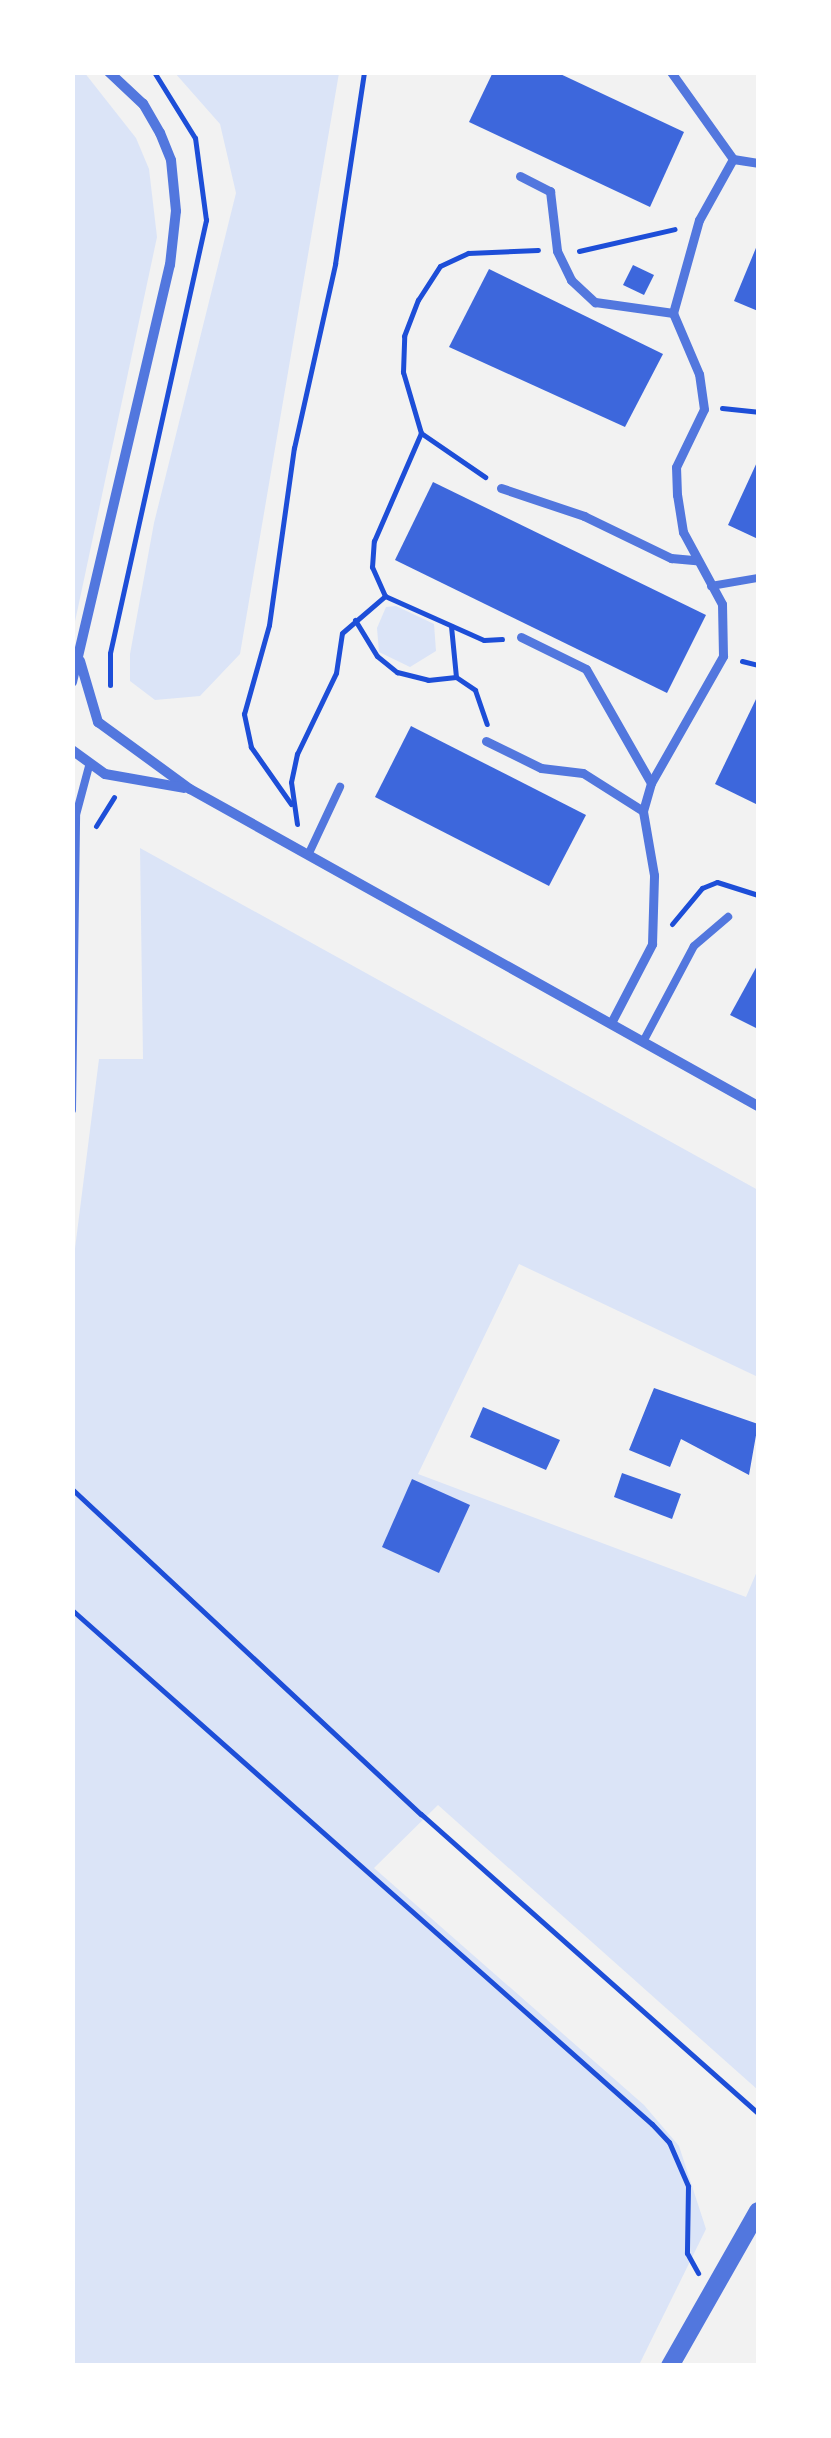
<!DOCTYPE html>
<style>
body{margin:0}
#map{position:relative;width:831px;height:2438px;overflow:hidden;background:#f2f2f2;font-family:"Source Serif 4",serif}
div>[style]{position:absolute}
[style*='--x']{left:calc(var(--x)*1px);top:calc(var(--y)*1px);width:calc(var(--w)*1px);rotate:calc(var(--a)*1deg)}
.green>*{inset:0;background:#dbe4f7}
.building>*{inset:0;background:#3d67dc}
.path>*{height:5px;margin:-2.5px;padding:0 2.5px;transform-origin:2.5px;border-radius:2.5px;background:#1d4ed8}
.service>*{height:8px;margin:-4px;padding:0 4px;transform-origin:4px;border-radius:4px;background:#5277de}
.pedestrian>*{height:9px;margin:-4.5px;padding:0 4.5px;transform-origin:4.5px;border-radius:4.5px;background:#5277de}
.minor>*{height:10px;margin:-5px;padding:0 5px;transform-origin:5px;border-radius:5px;background:#5277de}
.tertiary>*{height:18px;margin:-9px;padding:0 9px;transform-origin:9px;border-radius:9px;background:#5277de}
span{translate:-50% -50%;white-space:nowrap;text-align:center;line-height:1.15;-webkit-text-stroke:10px #fff;paint-order:stroke}
.frame{position:absolute;inset:0;border:75px solid #fff;pointer-events:none}
</style>
<div id="map">
<div class="green">
<i style="clip-path:polygon(84px 72px,136px 138px,149px 169px,157px 237px,73px 631px,72px 73px)"></i>
<i style="clip-path:polygon(175px 73px,339px 73px,240px 654px,200px 696px,155px 700px,130px 681px,130px 654px,154px 523px,236px 193px,220px 124px)"></i>
<i style="clip-path:polygon(396px 606px,434px 624px,436px 651px,410px 667px,379px 652px,377px 628px,386px 607px)"></i>
<i style="clip-path:polygon(140px 848px,758px 1190px,758px 1377px,519px 1264px,418px 1474px,746px 1597px,758px 1569px,758px 2090px,438px 1805px,374px 1868px,644px 2105px,679px 2146px,706px 2229px,639px 2365px,73px 2365px,72px 1272px,99px 1059px,143px 1059px)"></i>
</div>
<div class="building">
<i style="clip-path:polygon(493px 72px,556px 72px,684px 132px,650px 207px,469px 122px)"></i>
<i style="clip-path:polygon(758px 243px,758px 311px,734px 301px)"></i>
<i style="clip-path:polygon(633px 265px,654px 275px,644px 295px,623px 285px)"></i>
<i style="clip-path:polygon(489px 269px,663px 354px,625px 427px,449px 347px)"></i>
<i style="clip-path:polygon(758px 460px,758px 539px,728px 525px)"></i>
<i style="clip-path:polygon(433px 482px,706px 615px,667px 693px,395px 560px)"></i>
<i style="clip-path:polygon(758px 695px,758px 805px,715px 784px)"></i>
<i style="clip-path:polygon(411px 726px,586px 815px,549px 886px,375px 797px)"></i>
<i style="clip-path:polygon(758px 964px,758px 1029px,730px 1015px)"></i>
<i style="clip-path:polygon(654px 1388px,758px 1424px,749px 1475px,681px 1439px,670px 1467px,629px 1450px)"></i>
<i style="clip-path:polygon(483px 1407px,560px 1440px,546px 1470px,470px 1437px)"></i>
<i style="clip-path:polygon(622px 1473px,681px 1494px,672px 1519px,614px 1497px)"></i>
<i style="clip-path:polygon(412px 1479px,470px 1505px,439px 1573px,382px 1547px)"></i>
</div>
<div class="path">
<i style="--x:579;--y:251;--w:98;--a:-12.9"></i>
<i style="--x:722;--y:408;--w:36;--a:6"></i>
<i style="--x:421;--y:433;--w:78;--a:34.5"></i>
<i style="--x:385;--y:596;--w:108;--a:24"></i>
<i style="--x:484;--y:640;--w:18;--a:-3"></i>
<i style="--x:355;--y:620;--w:42;--a:58.6"></i>
<i style="--x:377;--y:656;--w:26;--a:39"></i>
<i style="--x:397;--y:672;--w:32;--a:14"></i>
<i style="--x:428;--y:680;--w:28;--a:-6"></i>
<i style="--x:456;--y:677;--w:23;--a:34"></i>
<i style="--x:475;--y:690;--w:36;--a:71"></i>
<i style="--x:451;--y:626;--w:51;--a:84.4"></i>
<i style="--x:742;--y:661;--w:16;--a:14"></i>
<i style="--x:110;--y:685;--w:32;--a:-90"></i>
<i style="--x:110;--y:653;--w:444;--a:-77.5"></i>
<i style="--x:206;--y:220;--w:83;--a:-97.6"></i>
<i style="--x:195;--y:138;--w:78;--a:-121.8"></i>
<i style="--x:291;--y:804;--w:70;--a:-125.1"></i>
<i style="--x:251;--y:747;--w:34;--a:-102"></i>
<i style="--x:244;--y:714;--w:92;--a:-74.3"></i>
<i style="--x:269;--y:625;--w:179;--a:-82"></i>
<i style="--x:294;--y:448;--w:189;--a:-77.4"></i>
<i style="--x:335;--y:264;--w:194;--a:-81.4"></i>
<i style="--x:297;--y:824;--w:42;--a:-98.1"></i>
<i style="--x:291;--y:782;--w:29;--a:-78"></i>
<i style="--x:297;--y:754;--w:90;--a:-64.3"></i>
<i style="--x:336;--y:673;--w:40;--a:-81.5"></i>
<i style="--x:342;--y:633;--w:57;--a:-40.7"></i>
<i style="--x:385;--y:596;--w:32;--a:-114"></i>
<i style="--x:372;--y:567;--w:26;--a:-86"></i>
<i style="--x:374;--y:541;--w:118;--a:-66.5"></i>
<i style="--x:421;--y:433;--w:64;--a:-106.4"></i>
<i style="--x:403;--y:372;--w:36;--a:-88"></i>
<i style="--x:404;--y:336;--w:39;--a:-69"></i>
<i style="--x:418;--y:300;--w:40;--a:-57.1"></i>
<i style="--x:440;--y:266;--w:31;--a:-25"></i>
<i style="--x:468;--y:253;--w:70;--a:-2.5"></i>
<i style="--x:96;--y:826;--w:34;--a:-58"></i>
<i style="--x:672;--y:924;--w:47;--a:-50.2"></i>
<i style="--x:702;--y:888;--w:16;--a:-22"></i>
<i style="--x:717;--y:882;--w:43;--a:17.6"></i>
<i style="--x:72;--y:1489;--w:477;--a:43"></i>
<i style="--x:421;--y:1814;--w:451;--a:41.6"></i>
<i style="--x:72;--y:1610;--w:775;--a:41.55"></i>
<i style="--x:652;--y:2124;--w:25;--a:47"></i>
<i style="--x:669;--y:2142;--w:48;--a:66.6"></i>
<i style="--x:688;--y:2186;--w:67;--a:90.9"></i>
<i style="--x:687;--y:2253;--w:23;--a:61"></i>
</div>
<div class="service">
<i style="--x:711;--y:586;--w:48;--a:-9.7"></i>
<i style="--x:310;--y:851;--w:71;--a:-64.9"></i>
<i style="--x:644;--y:1040;--w:106;--a:-62"></i>
<i style="--x:694;--y:946;--w:45;--a:-40.5"></i>
<i style="--x:72;--y:1110;--w:295;--a:-89.2"></i>
<i style="--x:76;--y:815;--w:51;--a:-75.1"></i>
</div>
<div class="pedestrian">
<i style="--x:671;--y:72;--w:107;--a:54.5"></i>
<i style="--x:733;--y:159;--w:25;--a:9"></i>
<i style="--x:520;--y:176;--w:34;--a:27"></i>
<i style="--x:550;--y:191;--w:60;--a:83.3"></i>
<i style="--x:557;--y:251;--w:32;--a:64"></i>
<i style="--x:571;--y:280;--w:33;--a:43"></i>
<i style="--x:595;--y:302;--w:79;--a:8"></i>
<i style="--x:501;--y:488;--w:88;--a:18.6"></i>
<i style="--x:584;--y:516;--w:97;--a:25.8"></i>
<i style="--x:671;--y:558;--w:25;--a:5"></i>
<i style="--x:521;--y:637;--w:72;--a:26.2"></i>
<i style="--x:586;--y:669;--w:131;--a:60.3"></i>
<i style="--x:486;--y:741;--w:61;--a:26.1"></i>
<i style="--x:541;--y:768;--w:42;--a:6.8"></i>
<i style="--x:583;--y:773;--w:71;--a:32.3"></i>
<i style="--x:612;--y:1021;--w:87;--a:-62.5"></i>
<i style="--x:652;--y:944;--w:69;--a:-88.3"></i>
<i style="--x:654;--y:875;--w:65;--a:-99.8"></i>
<i style="--x:643;--y:811;--w:29;--a:-74"></i>
<i style="--x:651;--y:783;--w:146;--a:-60.4"></i>
<i style="--x:723;--y:656;--w:52;--a:-91.1"></i>
<i style="--x:722;--y:604;--w:82;--a:-118.4"></i>
<i style="--x:683;--y:532;--w:37;--a:-99"></i>
<i style="--x:677;--y:495;--w:28;--a:-92"></i>
<i style="--x:676;--y:467;--w:64;--a:-64.2"></i>
<i style="--x:704;--y:409;--w:35;--a:-98"></i>
<i style="--x:699;--y:374;--w:66;--a:-113.1"></i>
<i style="--x:673;--y:313;--w:97;--a:-74.4"></i>
<i style="--x:699;--y:220;--w:70;--a:-60.9"></i>
</div>
<div class="minor">
<i style="--x:80;--y:661;--w:64;--a:73.6"></i>
<i style="--x:98;--y:722;--w:114;--a:36.1"></i>
<i style="--x:190;--y:789;--w:650;--a:29.17"></i>
<i style="--x:72;--y:682;--w:428;--a:-76.8"></i>
<i style="--x:170;--y:265;--w:54;--a:-83.7"></i>
<i style="--x:176;--y:211;--w:51;--a:-95.6"></i>
<i style="--x:171;--y:160;--w:29;--a:-112"></i>
<i style="--x:160;--y:133;--w:34;--a:-120"></i>
<i style="--x:143;--y:104;--w:47;--a:-136.7"></i>
<i style="--x:72;--y:750;--w:41;--a:36"></i>
<i style="--x:105;--y:774;--w:80;--a:10"></i>
</div>
<div class="tertiary">
<i style="--x:670;--y:2366;--w:178;--a:-60.4"></i>
</div>
<div class="frame"></div>
</div>
